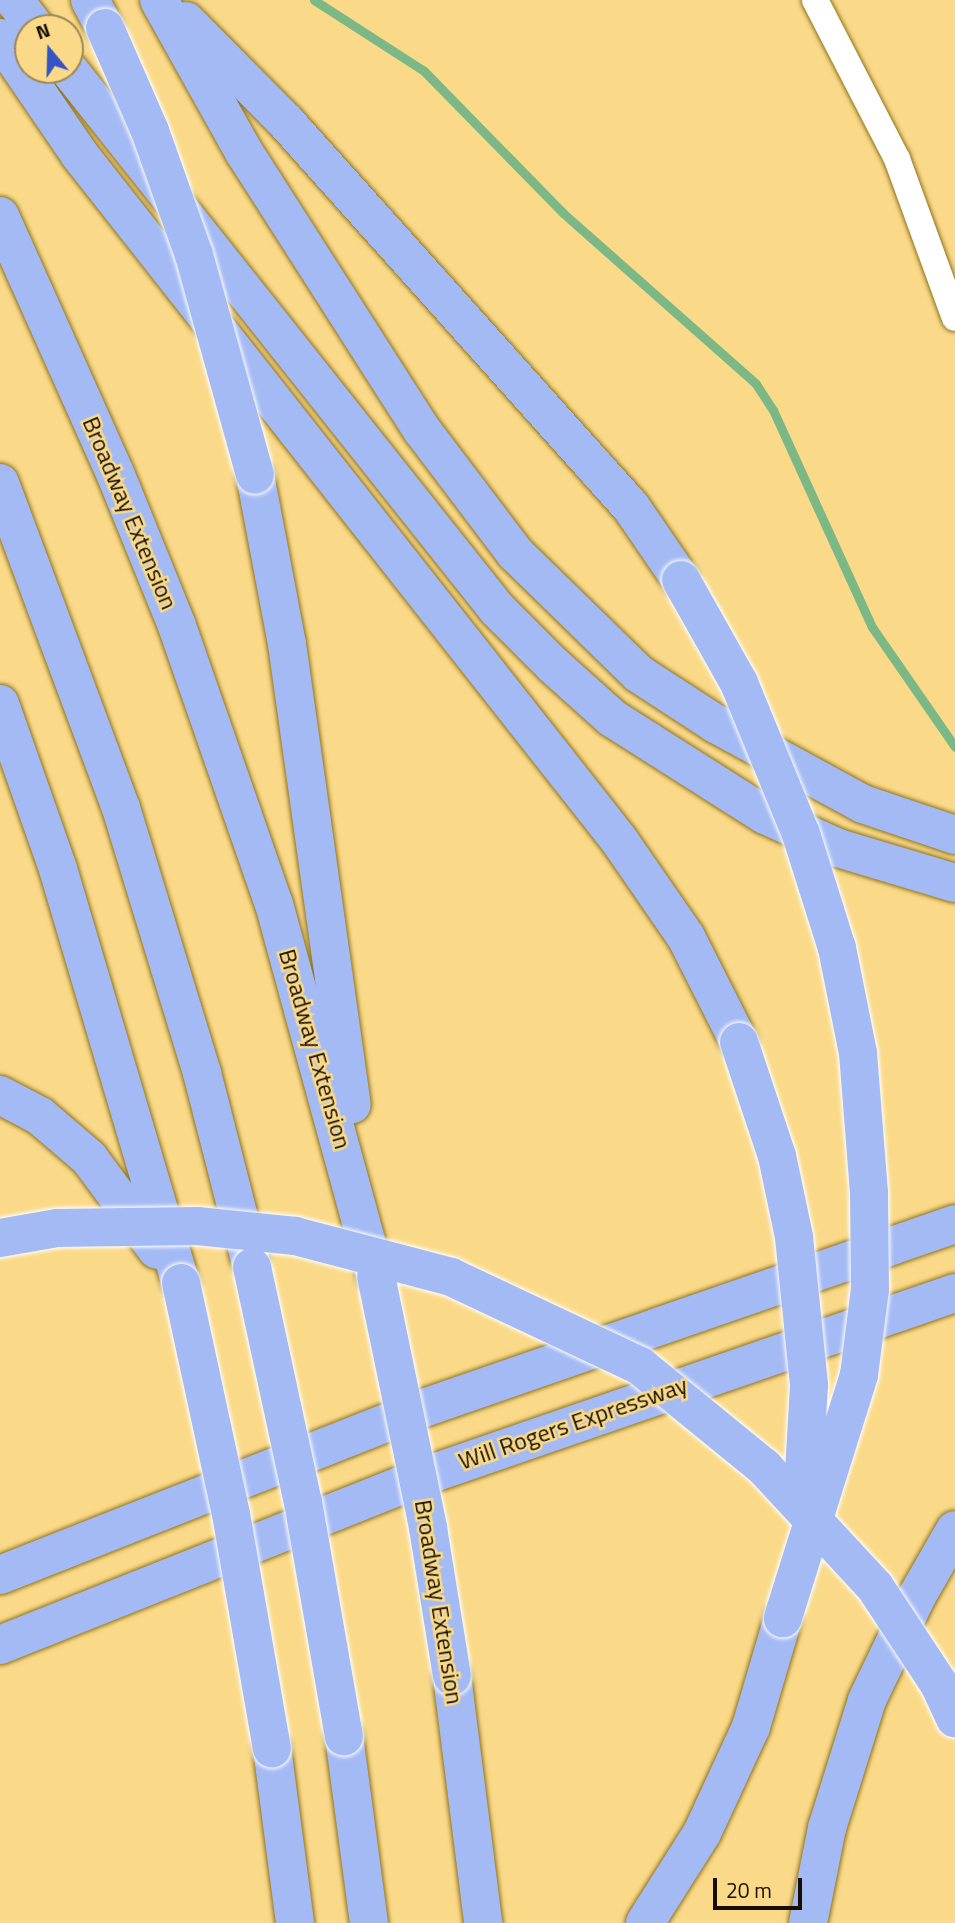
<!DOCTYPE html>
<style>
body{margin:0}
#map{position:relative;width:955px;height:1923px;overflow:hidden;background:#fada89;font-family:"Titillium Web",sans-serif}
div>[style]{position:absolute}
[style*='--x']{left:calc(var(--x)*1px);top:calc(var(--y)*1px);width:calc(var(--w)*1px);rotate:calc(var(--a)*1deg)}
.stream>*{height:9px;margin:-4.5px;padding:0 4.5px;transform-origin:4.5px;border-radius:4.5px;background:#7cb885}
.roads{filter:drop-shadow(0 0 2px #91731d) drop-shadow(0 0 2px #91731d)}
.street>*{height:26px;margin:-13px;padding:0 13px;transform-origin:13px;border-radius:13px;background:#fff}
.highway>*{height:38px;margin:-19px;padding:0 19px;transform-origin:19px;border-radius:19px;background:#a4baf5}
.bridges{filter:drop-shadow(0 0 2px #fff) drop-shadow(0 0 2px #fff)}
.highway-bridge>*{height:38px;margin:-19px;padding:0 19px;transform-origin:19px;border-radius:19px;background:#a4baf5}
span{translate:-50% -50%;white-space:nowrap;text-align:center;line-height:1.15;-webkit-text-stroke:5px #fada89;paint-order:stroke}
.street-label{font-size:24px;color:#170e00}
.north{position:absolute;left:14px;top:14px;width:70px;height:70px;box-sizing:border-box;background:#fada89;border:2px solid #9f8852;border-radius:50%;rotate:341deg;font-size:19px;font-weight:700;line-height:28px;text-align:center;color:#170e00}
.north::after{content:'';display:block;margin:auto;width:24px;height:32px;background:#3754c5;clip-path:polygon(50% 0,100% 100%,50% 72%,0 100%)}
.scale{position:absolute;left:713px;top:1878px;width:89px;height:32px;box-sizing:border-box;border:4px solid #170e00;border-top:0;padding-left:9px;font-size:21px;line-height:24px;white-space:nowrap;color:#170e00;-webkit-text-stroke:5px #fada89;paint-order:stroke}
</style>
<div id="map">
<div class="stream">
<i style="--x:314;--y:0;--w:131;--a:32.8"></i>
<i style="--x:424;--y:71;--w:199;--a:45.6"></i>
<i style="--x:563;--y:213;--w:258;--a:41.5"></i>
<i style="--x:756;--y:384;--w:31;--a:57"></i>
<i style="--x:773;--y:410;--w:239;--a:65.5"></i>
<i style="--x:872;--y:627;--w:146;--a:55.3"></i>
</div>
<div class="roads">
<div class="street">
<i style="--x:815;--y:0;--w:179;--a:62.7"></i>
<i style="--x:897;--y:159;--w:169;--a:70"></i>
</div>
<div class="highway">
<i style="--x:14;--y:0;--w:36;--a:52"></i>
<i style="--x:90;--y:0;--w:32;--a:62"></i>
<i style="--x:159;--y:0;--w:174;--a:60.8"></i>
<i style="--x:244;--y:152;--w:330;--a:57.4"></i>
<i style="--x:422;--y:430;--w:154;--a:52.9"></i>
<i style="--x:515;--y:553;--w:173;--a:44.3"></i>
<i style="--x:639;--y:674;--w:92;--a:33"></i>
<i style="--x:716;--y:724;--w:167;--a:28.6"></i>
<i style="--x:863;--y:804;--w:97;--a:18.6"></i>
<i style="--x:186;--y:21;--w:142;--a:45.3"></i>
<i style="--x:286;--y:122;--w:517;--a:48.14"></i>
<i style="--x:631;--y:507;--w:88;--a:55.6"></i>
<i style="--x:0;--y:38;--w:140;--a:55.7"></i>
<i style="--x:79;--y:154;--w:873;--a:51.79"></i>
<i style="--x:619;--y:840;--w:118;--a:55.4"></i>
<i style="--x:686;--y:937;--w:118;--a:63.2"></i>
<i style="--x:69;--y:70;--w:688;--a:51.55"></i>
<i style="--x:497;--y:609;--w:79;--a:45"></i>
<i style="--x:553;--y:665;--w:79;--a:41.9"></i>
<i style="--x:612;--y:718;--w:181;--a:32.4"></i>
<i style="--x:765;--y:815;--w:80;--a:24.3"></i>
<i style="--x:838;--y:848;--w:122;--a:16.7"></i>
<i style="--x:0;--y:216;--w:282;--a:65.9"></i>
<i style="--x:115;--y:473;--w:165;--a:67.9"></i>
<i style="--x:177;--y:626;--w:294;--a:70.8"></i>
<i style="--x:274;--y:904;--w:386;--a:74.7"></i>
<i style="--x:255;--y:475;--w:172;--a:79.3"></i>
<i style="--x:287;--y:644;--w:465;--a:82"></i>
<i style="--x:0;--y:483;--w:347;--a:69.6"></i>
<i style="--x:121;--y:808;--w:277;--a:73"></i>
<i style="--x:202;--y:1073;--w:193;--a:75.6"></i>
<i style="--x:0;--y:704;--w:175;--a:70.6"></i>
<i style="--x:58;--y:869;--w:432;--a:73.5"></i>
<i style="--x:0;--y:1095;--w:45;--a:27.7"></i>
<i style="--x:40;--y:1116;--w:65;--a:40.6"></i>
<i style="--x:89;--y:1158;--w:114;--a:53.5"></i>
<i style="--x:0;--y:1575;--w:449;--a:-21.5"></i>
<i style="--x:418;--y:1410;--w:568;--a:-19.1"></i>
<i style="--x:0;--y:1645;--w:454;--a:-21.7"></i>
<i style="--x:422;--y:1477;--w:564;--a:-19.05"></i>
<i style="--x:452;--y:1676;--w:249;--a:82.8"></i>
<i style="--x:344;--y:1736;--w:189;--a:82.4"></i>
<i style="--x:272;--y:1748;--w:177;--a:82.5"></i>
<i style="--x:645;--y:1923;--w:107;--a:-57.7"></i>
<i style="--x:702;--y:1833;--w:117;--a:-65.2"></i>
<i style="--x:751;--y:1727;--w:114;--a:-73.6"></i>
<i style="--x:808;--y:1923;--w:97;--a:-78.7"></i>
<i style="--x:827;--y:1828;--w:134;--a:-72.6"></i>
<i style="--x:867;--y:1700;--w:115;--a:-64.3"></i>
<i style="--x:917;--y:1596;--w:76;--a:-60.1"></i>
</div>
</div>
<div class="bridges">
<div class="highway-bridge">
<i style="--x:105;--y:28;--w:112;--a:66.4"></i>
<i style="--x:150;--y:131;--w:132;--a:70.5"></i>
<i style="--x:194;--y:255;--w:228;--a:74.5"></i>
<i style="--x:681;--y:580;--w:118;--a:60.6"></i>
<i style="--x:739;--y:683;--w:163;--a:67.7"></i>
<i style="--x:801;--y:834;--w:120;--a:72.5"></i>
<i style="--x:837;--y:948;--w:107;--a:78.7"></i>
<i style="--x:858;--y:1053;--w:140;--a:85.5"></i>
<i style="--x:869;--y:1193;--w:96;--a:89.4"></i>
<i style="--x:870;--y:1289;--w:87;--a:97.3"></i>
<i style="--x:859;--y:1375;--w:255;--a:107.4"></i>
<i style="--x:739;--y:1042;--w:120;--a:71.6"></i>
<i style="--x:777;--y:1156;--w:83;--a:78.1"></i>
<i style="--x:794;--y:1237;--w:149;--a:84.2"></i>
<i style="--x:809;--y:1385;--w:121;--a:93.3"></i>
<i style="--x:0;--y:1238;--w:58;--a:-10"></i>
<i style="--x:57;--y:1228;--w:140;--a:-0.8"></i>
<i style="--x:197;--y:1226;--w:99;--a:5.8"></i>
<i style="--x:295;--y:1236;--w:161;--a:14.7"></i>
<i style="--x:451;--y:1277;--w:209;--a:25.2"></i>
<i style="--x:640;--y:1366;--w:160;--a:39.2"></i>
<i style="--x:764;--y:1467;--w:163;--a:47.2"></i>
<i style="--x:875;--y:1587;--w:116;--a:56.6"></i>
<i style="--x:939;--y:1684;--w:38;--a:65"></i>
<i style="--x:252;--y:1267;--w:240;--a:77.8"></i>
<i style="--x:303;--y:1502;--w:238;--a:80.1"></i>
<i style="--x:376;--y:1276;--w:257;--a:78.3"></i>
<i style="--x:428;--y:1528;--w:150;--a:80.8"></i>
<i style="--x:181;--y:1283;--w:236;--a:77.8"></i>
<i style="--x:231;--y:1514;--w:238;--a:80.1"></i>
</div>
</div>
<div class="street-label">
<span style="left:130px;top:513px;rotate:67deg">Broadway Extension</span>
<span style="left:315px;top:1049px;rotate:74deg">Broadway Extension</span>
<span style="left:573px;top:1423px;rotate:-19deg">Will Rogers Expressway</span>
<span style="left:439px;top:1602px;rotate:81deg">Broadway Extension</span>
</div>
<div class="north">N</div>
<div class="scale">20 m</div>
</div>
